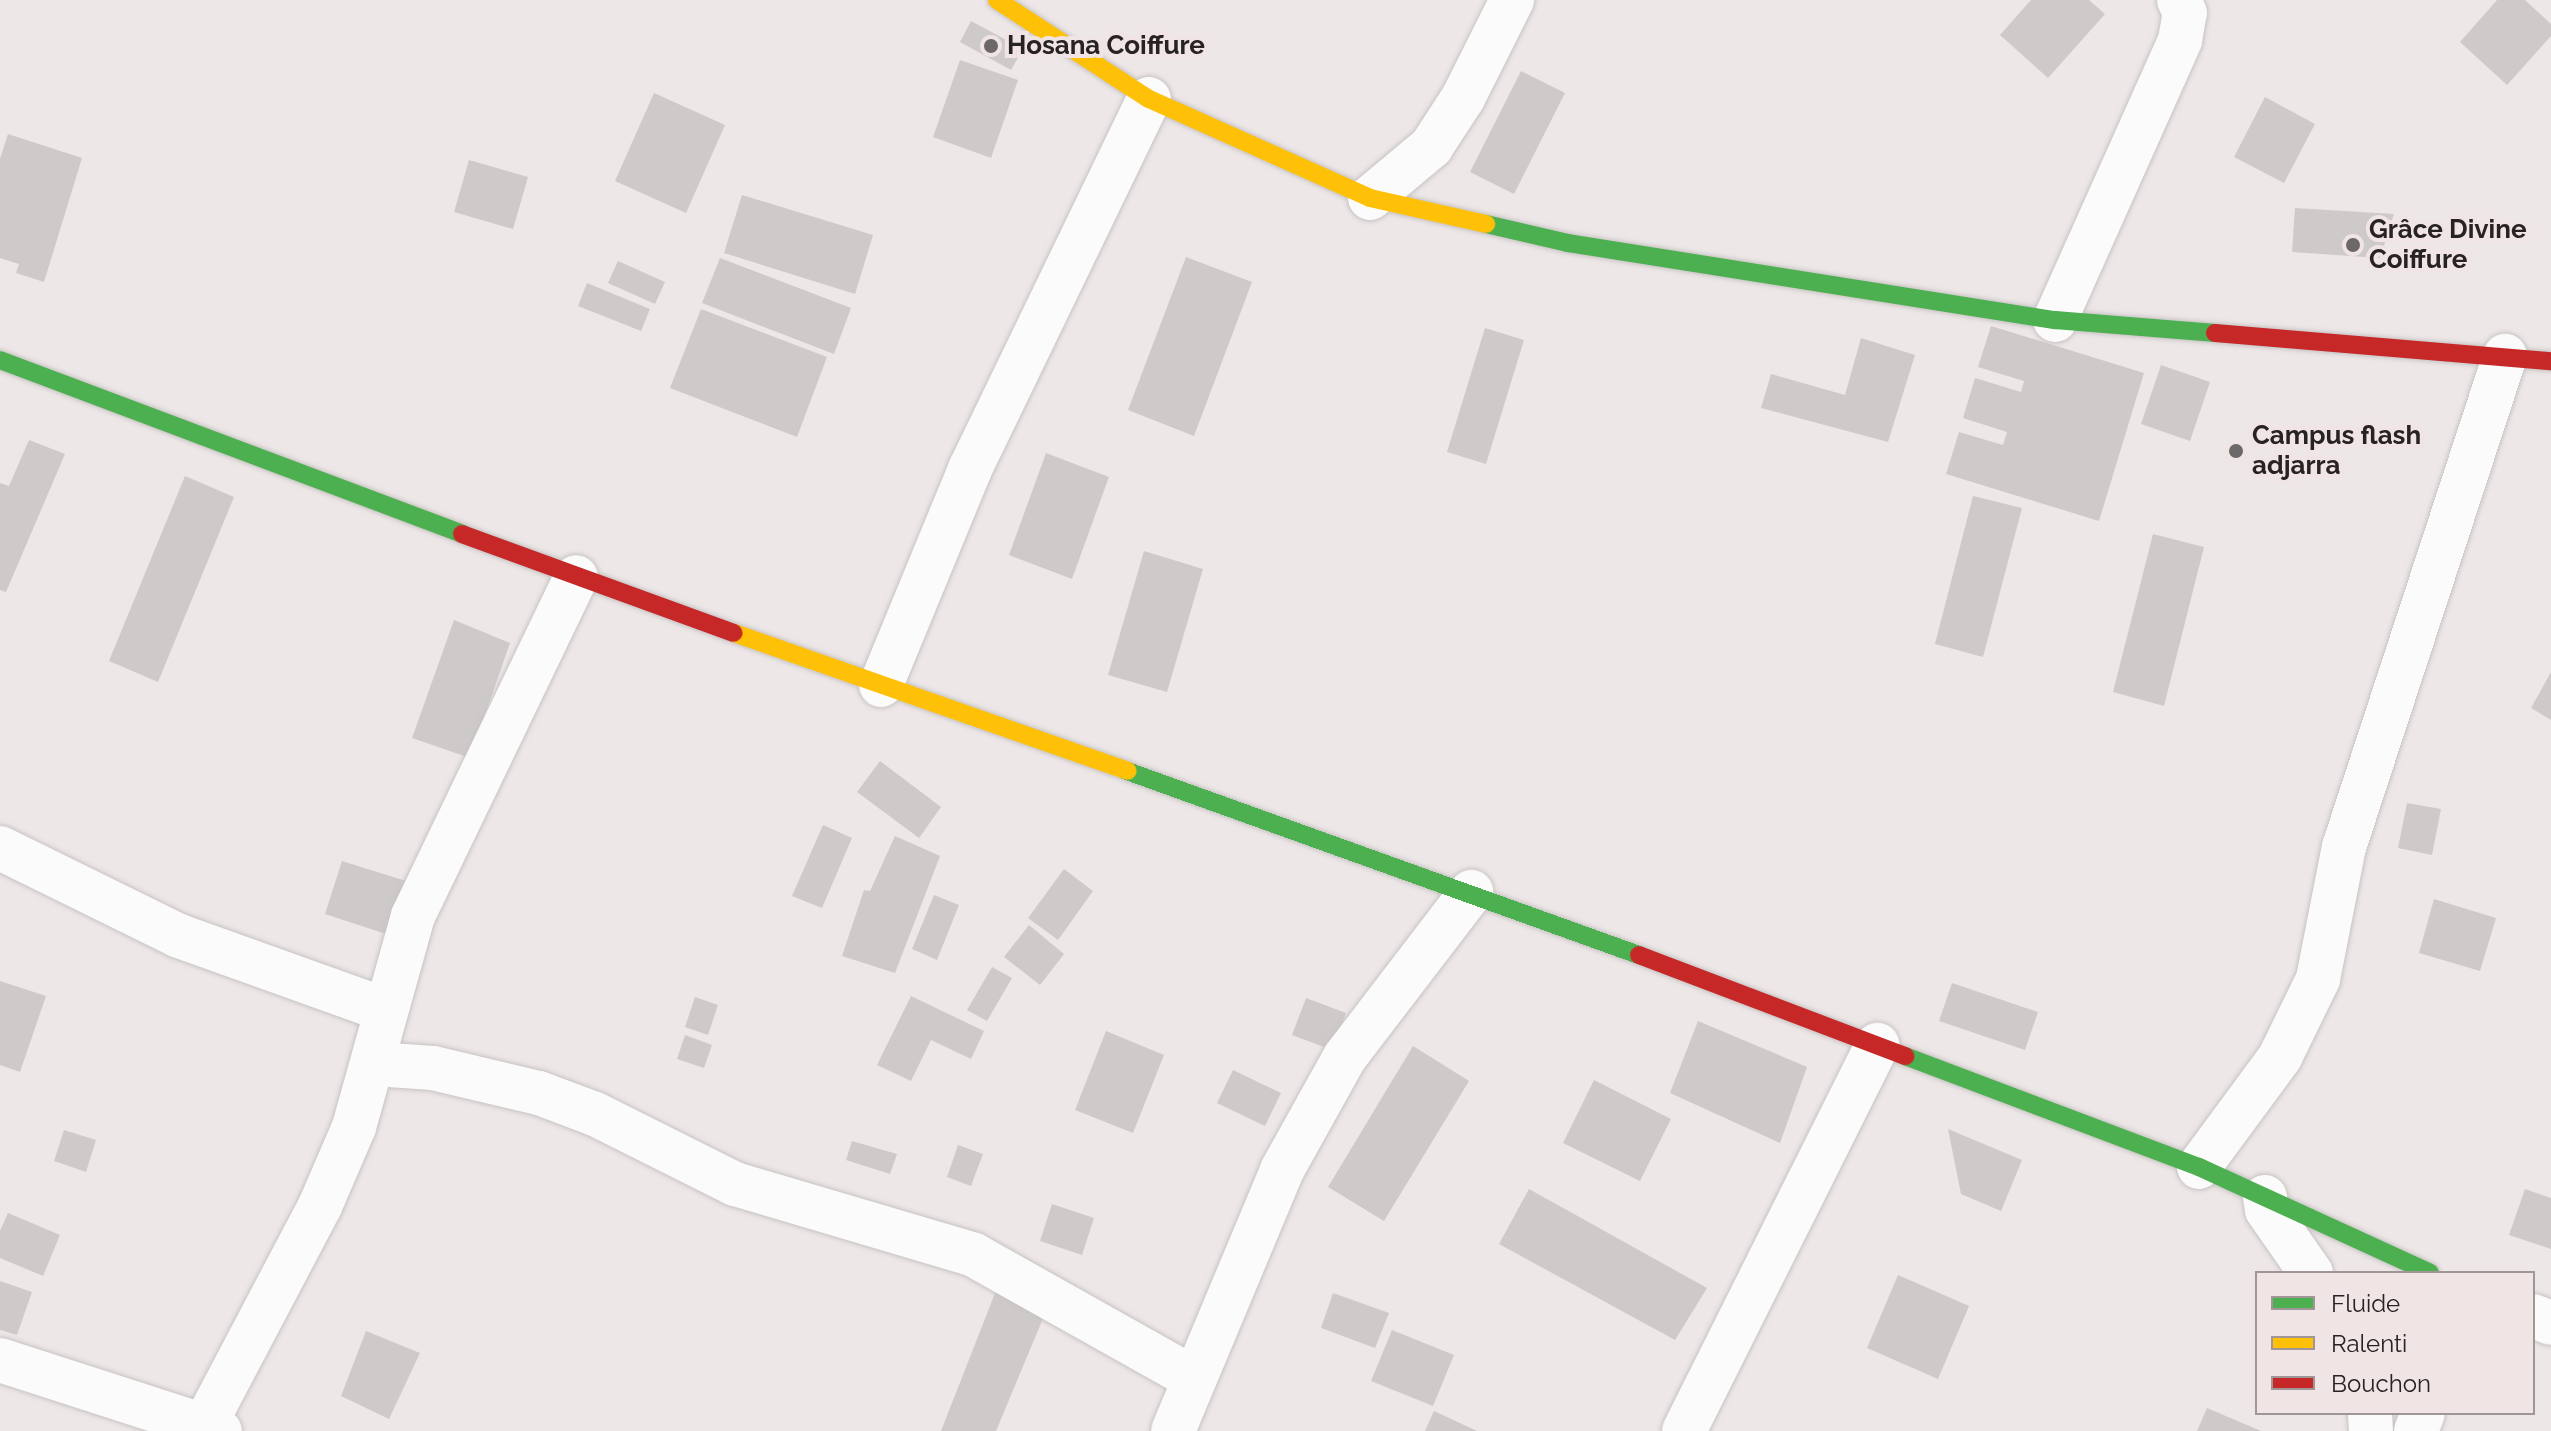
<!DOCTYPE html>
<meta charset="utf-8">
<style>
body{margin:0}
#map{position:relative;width:2551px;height:1431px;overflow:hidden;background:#ede7e7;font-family:Raleway,sans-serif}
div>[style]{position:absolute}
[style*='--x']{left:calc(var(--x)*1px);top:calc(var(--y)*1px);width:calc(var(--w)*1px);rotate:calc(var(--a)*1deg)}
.building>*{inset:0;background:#cfcaca}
.roads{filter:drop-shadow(0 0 2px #c8c3c3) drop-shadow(0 0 2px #c8c3c3)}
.street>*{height:44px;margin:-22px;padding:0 22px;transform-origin:22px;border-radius:22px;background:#fcfbfb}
.fast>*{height:18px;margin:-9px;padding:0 9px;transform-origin:9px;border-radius:9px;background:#4caf50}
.slow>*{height:18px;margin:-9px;padding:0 9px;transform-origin:9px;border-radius:9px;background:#ffc107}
.jam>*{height:18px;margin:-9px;padding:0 9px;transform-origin:9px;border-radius:9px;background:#c62828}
.dots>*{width:22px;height:22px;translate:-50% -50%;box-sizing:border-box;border:4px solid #f0e4e5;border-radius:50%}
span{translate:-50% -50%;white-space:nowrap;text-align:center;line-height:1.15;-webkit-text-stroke:8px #f0e4e5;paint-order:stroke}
.poi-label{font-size:26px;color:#272223;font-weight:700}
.left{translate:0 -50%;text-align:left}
.legend{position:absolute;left:2255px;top:1271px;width:280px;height:144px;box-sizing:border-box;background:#f0e4e5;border:2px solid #a09697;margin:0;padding:10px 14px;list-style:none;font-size:24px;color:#272223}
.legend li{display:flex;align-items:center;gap:16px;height:40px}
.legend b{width:40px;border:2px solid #a09697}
</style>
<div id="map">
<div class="building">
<i style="clip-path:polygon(2031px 0,2089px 0,2105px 14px,2048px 78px,2000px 35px)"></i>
<i style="clip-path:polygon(2497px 0,2525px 0,2551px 24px,2551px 36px,2507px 85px,2460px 42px)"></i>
<i style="clip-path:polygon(971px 21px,1023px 49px,1011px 70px,960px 42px)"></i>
<i style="clip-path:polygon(960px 60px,1018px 80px,991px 158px,933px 137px)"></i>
<i style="clip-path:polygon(1521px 71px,1565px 93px,1514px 194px,1470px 172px)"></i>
<i style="clip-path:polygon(654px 93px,725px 125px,686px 213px,615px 181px)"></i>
<i style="clip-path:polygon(2265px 97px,2315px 124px,2284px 183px,2234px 157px)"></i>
<i style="clip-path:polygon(8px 134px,82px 158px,44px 282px,16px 273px,19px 264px,0 258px,0 159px)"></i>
<i style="clip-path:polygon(469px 160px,528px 177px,513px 229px,454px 212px)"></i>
<i style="clip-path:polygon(742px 195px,873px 235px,855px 294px,724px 253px)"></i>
<i style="clip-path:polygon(2295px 208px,2394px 214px,2380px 258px,2292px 252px)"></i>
<i style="clip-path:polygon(1186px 257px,1252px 282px,1194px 436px,1128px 410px)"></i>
<i style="clip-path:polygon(720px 258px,851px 308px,834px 354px,702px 303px)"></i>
<i style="clip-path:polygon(618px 261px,665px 282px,655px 304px,608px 283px)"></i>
<i style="clip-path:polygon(587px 283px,650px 309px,641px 331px,578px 306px)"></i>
<i style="clip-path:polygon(701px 309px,827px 357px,797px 437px,670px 388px)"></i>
<i style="clip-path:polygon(1991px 326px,2144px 373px,2099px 521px,1946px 474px,1959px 432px,2003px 445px,2007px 432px,1963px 418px,1975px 378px,2021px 392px,2024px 381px,1978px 367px)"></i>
<i style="clip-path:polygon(1485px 328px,1524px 340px,1486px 464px,1447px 452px)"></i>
<i style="clip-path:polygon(1861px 338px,1915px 355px,1888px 442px,1761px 408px,1771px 374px,1845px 395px)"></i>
<i style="clip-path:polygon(2161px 365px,2210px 382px,2190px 441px,2141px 424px)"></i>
<i style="clip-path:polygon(29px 440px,65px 454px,6px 592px,0 590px,0 483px,9px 486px)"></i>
<i style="clip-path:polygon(1046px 453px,1109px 477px,1072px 579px,1009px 555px)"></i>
<i style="clip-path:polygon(185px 476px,234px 497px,158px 682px,109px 661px)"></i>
<i style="clip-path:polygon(1973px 496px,2022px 508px,1983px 657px,1935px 644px)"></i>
<i style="clip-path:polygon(2153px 534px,2204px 547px,2164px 706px,2113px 692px)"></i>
<i style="clip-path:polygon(1144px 551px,1203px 569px,1167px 692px,1108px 675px)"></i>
<i style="clip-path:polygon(454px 620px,510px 643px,470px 758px,412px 738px)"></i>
<i style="clip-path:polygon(2551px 672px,2551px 720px,2531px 708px)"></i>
<i style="clip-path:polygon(880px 761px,941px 807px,919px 838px,857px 792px)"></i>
<i style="clip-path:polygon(2407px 803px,2441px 809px,2432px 855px,2398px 848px)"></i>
<i style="clip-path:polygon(823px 825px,852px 838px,822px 908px,792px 896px)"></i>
<i style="clip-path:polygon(895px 836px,940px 856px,895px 973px,842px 956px,864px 890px,870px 891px)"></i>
<i style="clip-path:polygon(342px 861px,406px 881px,389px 935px,325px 914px)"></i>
<i style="clip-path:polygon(1064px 869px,1093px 891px,1058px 940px,1028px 918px)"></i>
<i style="clip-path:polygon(934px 895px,959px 905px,937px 960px,912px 949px)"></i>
<i style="clip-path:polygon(2434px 899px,2496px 918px,2480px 971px,2419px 953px)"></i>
<i style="clip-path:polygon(1029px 925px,1064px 954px,1040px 985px,1004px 957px)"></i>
<i style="clip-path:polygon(992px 967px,1012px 978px,987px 1021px,967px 1010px)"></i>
<i style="clip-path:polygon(0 981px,46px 996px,20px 1072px,0 1065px)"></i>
<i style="clip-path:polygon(1952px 983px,2038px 1012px,2025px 1050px,1939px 1021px)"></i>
<i style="clip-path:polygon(911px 996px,984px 1031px,971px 1059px,931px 1040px,911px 1081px,877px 1065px)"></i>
<i style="clip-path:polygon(695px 997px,718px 1005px,708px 1035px,685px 1027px)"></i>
<i style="clip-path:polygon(1306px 998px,1346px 1013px,1332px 1050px,1292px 1035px)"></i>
<i style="clip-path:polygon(1698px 1021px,1807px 1067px,1780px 1143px,1670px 1093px)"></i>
<i style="clip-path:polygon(1106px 1031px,1164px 1055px,1133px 1133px,1075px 1110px)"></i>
<i style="clip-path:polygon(685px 1035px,712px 1045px,704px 1068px,677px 1059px)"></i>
<i style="clip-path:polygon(1413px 1046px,1469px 1081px,1384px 1221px,1328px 1187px)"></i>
<i style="clip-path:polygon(1233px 1070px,1281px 1093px,1265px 1126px,1217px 1103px)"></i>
<i style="clip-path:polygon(1594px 1080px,1671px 1119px,1640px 1181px,1563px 1143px)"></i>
<i style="clip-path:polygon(1948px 1129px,2022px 1160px,2001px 1211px,1961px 1194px)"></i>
<i style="clip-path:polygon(64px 1130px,96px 1140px,86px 1172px,54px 1161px)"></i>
<i style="clip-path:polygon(852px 1141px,897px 1154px,890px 1174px,846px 1160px)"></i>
<i style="clip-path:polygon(958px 1145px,983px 1154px,971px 1186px,947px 1177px)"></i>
<i style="clip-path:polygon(1529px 1189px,1707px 1288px,1675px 1340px,1499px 1244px)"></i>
<i style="clip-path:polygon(2525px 1189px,2551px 1198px,2551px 1249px,2509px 1235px)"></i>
<i style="clip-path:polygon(1052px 1204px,1094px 1218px,1082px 1255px,1040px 1241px)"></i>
<i style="clip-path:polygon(8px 1213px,60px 1235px,43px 1276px,0 1258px,0 1231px)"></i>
<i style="clip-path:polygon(1898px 1275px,1969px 1306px,1938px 1379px,1867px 1348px)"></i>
<i style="clip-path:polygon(0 1281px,32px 1292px,17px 1335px,0 1330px)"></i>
<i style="clip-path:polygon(999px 1283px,1049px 1304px,996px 1431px,941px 1431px)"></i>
<i style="clip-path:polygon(1333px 1293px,1389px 1313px,1375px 1348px,1321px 1328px)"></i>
<i style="clip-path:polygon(1392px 1330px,1454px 1355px,1433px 1406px,1371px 1381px)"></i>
<i style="clip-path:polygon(366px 1331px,420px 1353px,389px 1419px,341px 1396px)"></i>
<i style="clip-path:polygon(2207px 1408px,2261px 1431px,2197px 1431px)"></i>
<i style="clip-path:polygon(1434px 1411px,1477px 1431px,1425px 1431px)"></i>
</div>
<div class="roads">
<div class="street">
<i style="--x:1370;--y:198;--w:80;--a:-39.9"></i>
<i style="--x:1431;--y:147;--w:59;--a:-56.9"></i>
<i style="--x:1463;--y:98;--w:110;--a:-63.4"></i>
<i style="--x:2055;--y:320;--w:307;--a:-65.9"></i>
<i style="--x:2180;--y:40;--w:27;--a:-80"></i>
<i style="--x:2185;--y:13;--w:14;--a:-115"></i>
<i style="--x:881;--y:685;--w:234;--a:-67.6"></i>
<i style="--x:970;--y:469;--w:411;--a:-64.2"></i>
<i style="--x:0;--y:848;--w:199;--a:26.2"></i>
<i style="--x:179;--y:936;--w:217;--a:19.7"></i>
<i style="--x:375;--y:1064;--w:58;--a:3.9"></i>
<i style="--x:433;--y:1068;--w:109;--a:13.3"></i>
<i style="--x:539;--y:1093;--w:60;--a:20.6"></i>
<i style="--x:595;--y:1114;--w:157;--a:26.6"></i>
<i style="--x:735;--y:1184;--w:249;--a:16.5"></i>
<i style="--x:974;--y:1255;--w:251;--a:29.3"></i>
<i style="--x:2199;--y:1167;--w:137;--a:-53.6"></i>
<i style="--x:2280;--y:1057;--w:87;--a:-64"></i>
<i style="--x:2318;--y:979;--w:135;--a:-78.9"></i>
<i style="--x:2344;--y:847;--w:517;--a:-71.85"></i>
<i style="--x:2265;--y:1197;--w:13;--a:81"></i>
<i style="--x:2267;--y:1210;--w:77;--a:55.1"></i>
<i style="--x:2533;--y:1316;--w:19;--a:21"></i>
<i style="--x:0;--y:1360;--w:231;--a:17.9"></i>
<i style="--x:2370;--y:1413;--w:18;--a:87"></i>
<i style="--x:204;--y:1426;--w:249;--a:-62.2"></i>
<i style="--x:320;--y:1206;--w:86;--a:-66.7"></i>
<i style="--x:354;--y:1127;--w:219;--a:-74.4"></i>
<i style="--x:413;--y:916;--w:376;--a:-64.3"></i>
<i style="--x:1173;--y:1431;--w:283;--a:-67.3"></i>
<i style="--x:1282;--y:1170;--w:129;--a:-60.9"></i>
<i style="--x:1345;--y:1057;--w:208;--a:-52.6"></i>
<i style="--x:1684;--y:1431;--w:432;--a:-63.4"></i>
<i style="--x:2416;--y:1431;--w:19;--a:-69"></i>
</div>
<div class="fast">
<i style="--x:1486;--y:224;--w:84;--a:13"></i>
<i style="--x:1568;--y:243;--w:493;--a:9"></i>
<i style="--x:2055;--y:320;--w:161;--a:4.6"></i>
<i style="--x:0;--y:360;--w:494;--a:20.6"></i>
<i style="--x:1127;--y:771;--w:544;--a:19.77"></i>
<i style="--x:1905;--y:1056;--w:314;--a:20.7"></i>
<i style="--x:2199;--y:1167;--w:254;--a:24.6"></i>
</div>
<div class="slow">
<i style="--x:997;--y:0;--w:181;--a:33.1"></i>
<i style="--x:1149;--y:99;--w:242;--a:24.1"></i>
<i style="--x:1370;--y:198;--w:119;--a:12.6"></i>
<i style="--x:734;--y:633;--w:417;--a:19.3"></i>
</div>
<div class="jam">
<i style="--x:2215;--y:333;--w:337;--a:4.8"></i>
<i style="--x:462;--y:534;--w:289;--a:20"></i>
<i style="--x:1639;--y:955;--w:285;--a:20.8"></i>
</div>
</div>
<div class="dots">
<i style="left:991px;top:46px;background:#6c6768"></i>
<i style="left:2353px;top:245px;background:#6c6768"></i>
<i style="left:2236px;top:451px;background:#6c6768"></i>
</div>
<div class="poi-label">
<span class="left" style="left:1007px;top:46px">Hosana Coiffure</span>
<span class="left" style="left:2369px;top:245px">Grâce Divine<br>Coiffure</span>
<span class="left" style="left:2252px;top:451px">Campus flash<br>adjarra</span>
</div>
<ul class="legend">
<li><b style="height:10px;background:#4caf50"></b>Fluide</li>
<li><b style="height:10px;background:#ffc107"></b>Ralenti</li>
<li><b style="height:10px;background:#c62828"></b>Bouchon</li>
</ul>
</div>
